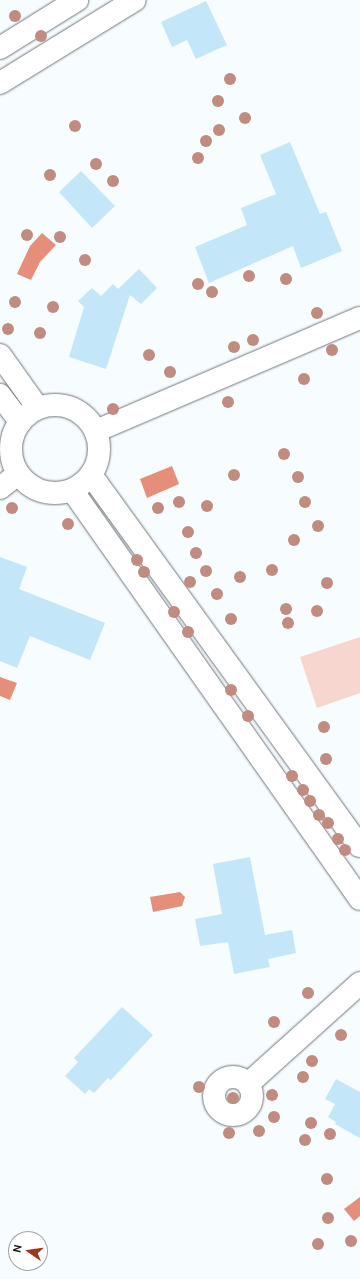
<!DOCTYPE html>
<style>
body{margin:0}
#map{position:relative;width:360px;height:1279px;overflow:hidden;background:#f7fcff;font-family:Cabin,sans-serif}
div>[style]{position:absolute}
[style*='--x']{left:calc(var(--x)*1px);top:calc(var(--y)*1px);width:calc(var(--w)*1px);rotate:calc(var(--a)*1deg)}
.green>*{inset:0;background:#f6d6ce}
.water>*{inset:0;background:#e58e79}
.building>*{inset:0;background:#c3e6f8}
.roads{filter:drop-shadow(0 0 1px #717679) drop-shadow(0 0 1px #717679)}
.minor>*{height:22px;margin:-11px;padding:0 11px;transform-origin:11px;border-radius:11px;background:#fff}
.minor>.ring{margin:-11px;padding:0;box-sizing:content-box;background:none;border:22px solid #fff;border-radius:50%}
.trees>*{width:12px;height:12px;margin:-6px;border-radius:50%;background:#c18b80}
span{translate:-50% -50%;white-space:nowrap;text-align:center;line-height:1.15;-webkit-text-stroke:3.5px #fff;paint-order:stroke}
.north{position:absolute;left:8px;top:1231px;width:40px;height:40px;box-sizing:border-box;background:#fff;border:1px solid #a3a3a4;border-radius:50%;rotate:283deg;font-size:11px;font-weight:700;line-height:16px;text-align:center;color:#181a1c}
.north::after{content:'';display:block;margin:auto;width:14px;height:18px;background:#9e351d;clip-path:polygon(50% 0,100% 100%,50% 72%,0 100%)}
</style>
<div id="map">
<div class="green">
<i style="clip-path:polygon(360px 637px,360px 693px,317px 708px,300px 657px)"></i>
</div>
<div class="water">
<i style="clip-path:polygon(42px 233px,56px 245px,40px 262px,31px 280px,17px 274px,30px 246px)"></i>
<i style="clip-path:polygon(172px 466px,179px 484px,147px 498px,140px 479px)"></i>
<i style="clip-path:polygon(0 677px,17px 683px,10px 700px,0 696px)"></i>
<i style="clip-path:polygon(180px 892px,185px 897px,182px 906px,153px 912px,150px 897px)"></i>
<i style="clip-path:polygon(360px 1197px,360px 1216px,354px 1221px,344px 1209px)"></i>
</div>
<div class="building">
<i style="clip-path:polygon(206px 1px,227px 45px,196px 59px,187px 40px,172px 47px,161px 22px)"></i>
<i style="clip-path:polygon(290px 142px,320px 214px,326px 212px,342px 251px,301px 268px,293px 246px,209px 283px,195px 247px,247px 225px,241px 208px,276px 194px,260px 155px)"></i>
<i style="clip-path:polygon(81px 171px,115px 206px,92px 228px,59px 192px)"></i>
<i style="clip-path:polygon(139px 269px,157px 288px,141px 304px,130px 295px,106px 369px,69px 357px,84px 307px,78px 301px,92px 288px,101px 296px,113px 284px,118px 289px)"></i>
<i style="clip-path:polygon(0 557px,27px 567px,19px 589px,105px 623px,90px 660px,30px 636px,17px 668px,0 661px)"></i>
<i style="clip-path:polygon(250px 857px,265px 935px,292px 930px,296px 953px,268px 959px,270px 967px,234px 974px,228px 942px,200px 946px,195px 919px,222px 914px,213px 864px)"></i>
<i style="clip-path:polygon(122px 1007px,153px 1035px,111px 1080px,108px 1078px,94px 1093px,89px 1089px,85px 1094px,65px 1076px,78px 1062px,74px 1058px)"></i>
<i style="clip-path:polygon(336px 1079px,360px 1092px,360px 1138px,335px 1124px,336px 1122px,328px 1117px,335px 1104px,325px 1099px)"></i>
</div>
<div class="roads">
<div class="minor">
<i style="--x:0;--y:48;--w:91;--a:-31.9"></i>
<i style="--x:0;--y:83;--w:158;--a:-31.6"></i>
<i style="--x:0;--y:355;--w:65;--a:54.4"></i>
<i style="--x:0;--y:395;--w:34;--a:53"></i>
<i class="ring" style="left:11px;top:405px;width:66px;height:66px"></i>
<i style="--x:96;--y:431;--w:287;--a:-23.2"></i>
<i style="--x:91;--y:475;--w:458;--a:54.1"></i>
<i style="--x:0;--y:488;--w:23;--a:-38"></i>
<i style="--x:72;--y:490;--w:500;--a:54.85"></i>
<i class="ring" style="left:214px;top:1077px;width:16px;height:16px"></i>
<i style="--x:248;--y:1084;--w:151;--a:-42"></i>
</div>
</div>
<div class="trees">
<i style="left:15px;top:16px"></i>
<i style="left:41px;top:36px"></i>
<i style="left:230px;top:79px"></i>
<i style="left:218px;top:101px"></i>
<i style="left:245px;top:118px"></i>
<i style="left:75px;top:126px"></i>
<i style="left:219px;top:130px"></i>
<i style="left:206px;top:141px"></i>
<i style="left:198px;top:158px"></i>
<i style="left:96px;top:164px"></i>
<i style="left:50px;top:175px"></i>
<i style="left:113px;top:181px"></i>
<i style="left:27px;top:235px"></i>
<i style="left:60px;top:237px"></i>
<i style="left:85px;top:260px"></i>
<i style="left:249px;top:276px"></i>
<i style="left:286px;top:279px"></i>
<i style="left:198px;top:284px"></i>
<i style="left:212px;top:292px"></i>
<i style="left:15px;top:302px"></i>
<i style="left:53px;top:307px"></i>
<i style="left:317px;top:313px"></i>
<i style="left:8px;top:329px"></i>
<i style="left:40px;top:333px"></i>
<i style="left:253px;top:340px"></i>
<i style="left:234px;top:347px"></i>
<i style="left:332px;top:350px"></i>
<i style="left:149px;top:355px"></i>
<i style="left:170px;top:372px"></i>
<i style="left:304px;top:379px"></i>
<i style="left:228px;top:402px"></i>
<i style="left:113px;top:409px"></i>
<i style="left:284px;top:454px"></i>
<i style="left:234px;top:475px"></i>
<i style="left:298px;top:477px"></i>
<i style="left:179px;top:502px"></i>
<i style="left:305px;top:502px"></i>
<i style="left:207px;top:506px"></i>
<i style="left:12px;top:508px"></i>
<i style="left:158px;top:508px"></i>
<i style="left:68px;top:524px"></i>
<i style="left:318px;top:526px"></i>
<i style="left:188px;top:532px"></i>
<i style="left:294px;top:540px"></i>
<i style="left:196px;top:553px"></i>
<i style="left:137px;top:560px"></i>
<i style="left:272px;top:570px"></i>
<i style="left:206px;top:571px"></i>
<i style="left:144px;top:572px"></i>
<i style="left:240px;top:577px"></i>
<i style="left:190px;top:582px"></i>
<i style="left:327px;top:583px"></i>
<i style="left:217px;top:594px"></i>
<i style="left:286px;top:609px"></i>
<i style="left:317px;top:611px"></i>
<i style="left:174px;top:612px"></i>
<i style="left:231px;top:619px"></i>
<i style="left:288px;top:623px"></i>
<i style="left:188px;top:632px"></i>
<i style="left:231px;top:690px"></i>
<i style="left:248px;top:716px"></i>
<i style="left:324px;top:727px"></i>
<i style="left:326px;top:759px"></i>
<i style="left:292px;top:776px"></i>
<i style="left:303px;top:790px"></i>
<i style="left:310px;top:801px"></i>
<i style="left:319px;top:815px"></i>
<i style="left:328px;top:823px"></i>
<i style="left:338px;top:839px"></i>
<i style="left:345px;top:850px"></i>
<i style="left:308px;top:993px"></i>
<i style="left:274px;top:1022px"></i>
<i style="left:341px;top:1035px"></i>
<i style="left:312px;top:1061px"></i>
<i style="left:303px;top:1077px"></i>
<i style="left:199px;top:1087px"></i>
<i style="left:272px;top:1095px"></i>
<i style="left:233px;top:1098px"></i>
<i style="left:274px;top:1117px"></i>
<i style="left:311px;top:1123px"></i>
<i style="left:259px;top:1131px"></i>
<i style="left:229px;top:1133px"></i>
<i style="left:330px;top:1134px"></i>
<i style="left:305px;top:1140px"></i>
<i style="left:327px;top:1179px"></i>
<i style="left:328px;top:1218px"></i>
<i style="left:351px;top:1241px"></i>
<i style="left:318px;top:1244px"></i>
</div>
<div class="north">N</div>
</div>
